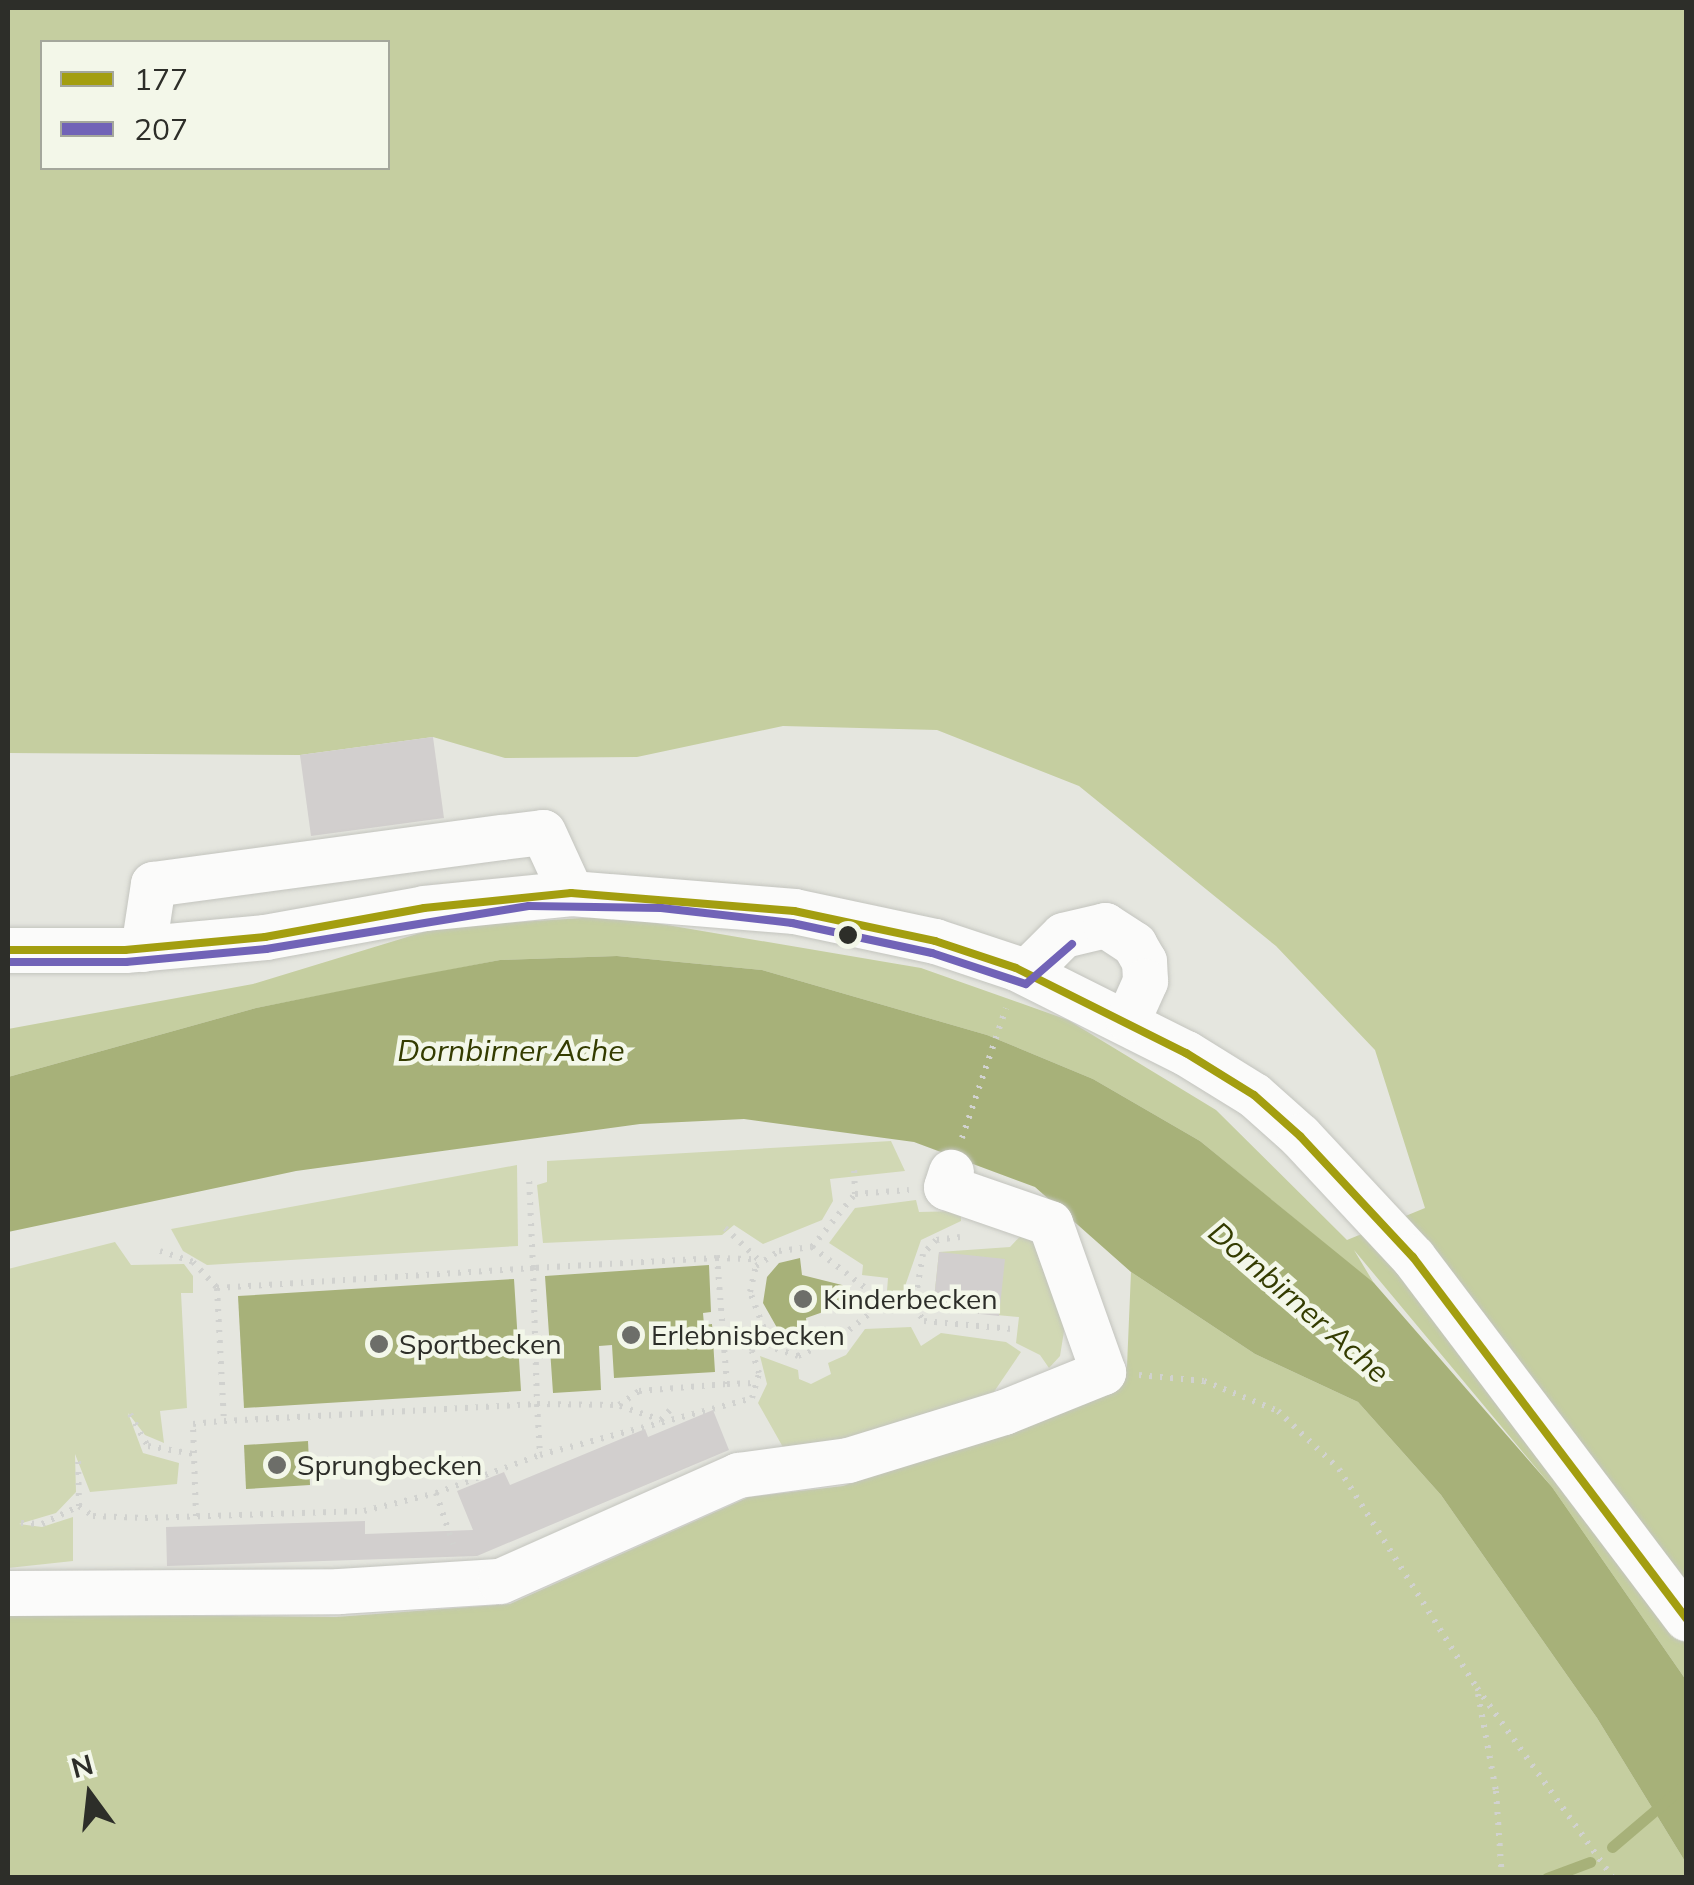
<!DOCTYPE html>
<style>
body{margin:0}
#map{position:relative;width:1694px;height:1885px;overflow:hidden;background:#e5e6df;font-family:Mulish,sans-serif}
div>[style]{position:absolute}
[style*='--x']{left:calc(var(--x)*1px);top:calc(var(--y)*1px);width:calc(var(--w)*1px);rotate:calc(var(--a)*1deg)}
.green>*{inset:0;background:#d1d8b4}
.forest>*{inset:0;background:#c5cea0}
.water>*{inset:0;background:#a7b179}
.stream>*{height:11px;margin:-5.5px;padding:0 5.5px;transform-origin:5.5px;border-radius:5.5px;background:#a7b179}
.building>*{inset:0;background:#d2cfce}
.path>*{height:6px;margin-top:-3px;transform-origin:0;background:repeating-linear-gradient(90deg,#d1d2cf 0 2.5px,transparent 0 10.5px)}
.roads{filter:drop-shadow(0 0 2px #c3c4be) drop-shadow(0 0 2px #c3c4be)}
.minor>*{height:45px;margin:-22.5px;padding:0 22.5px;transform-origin:22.5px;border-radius:22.5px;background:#fbfbfa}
.bus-1>*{height:8px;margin:-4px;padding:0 4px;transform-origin:4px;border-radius:4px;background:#a39e10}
.bus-2>*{height:8px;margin:-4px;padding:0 4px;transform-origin:4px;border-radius:4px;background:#7163b7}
.dots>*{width:28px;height:28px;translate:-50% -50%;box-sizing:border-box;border:5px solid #f3f7e9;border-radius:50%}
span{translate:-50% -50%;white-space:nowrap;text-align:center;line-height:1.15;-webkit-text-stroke:9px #f3f7e9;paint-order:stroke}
.poi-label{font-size:28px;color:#2d2e29}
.left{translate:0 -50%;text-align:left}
.water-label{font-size:30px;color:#343c00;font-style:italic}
.frame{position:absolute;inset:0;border:10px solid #2d2e29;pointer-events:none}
.legend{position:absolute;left:40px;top:40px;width:350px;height:130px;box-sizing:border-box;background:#f3f7e9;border:2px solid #a4a79c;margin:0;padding:12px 18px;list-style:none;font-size:30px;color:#2d2e29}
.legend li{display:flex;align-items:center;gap:20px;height:50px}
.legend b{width:50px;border:2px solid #a4a79c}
.north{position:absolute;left:40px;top:1745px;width:100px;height:100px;-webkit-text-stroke:8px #f3f7e9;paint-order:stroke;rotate:345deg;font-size:28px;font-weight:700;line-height:40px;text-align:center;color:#2d2e29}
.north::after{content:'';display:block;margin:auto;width:35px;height:45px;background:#2d2e29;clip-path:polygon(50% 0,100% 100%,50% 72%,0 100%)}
</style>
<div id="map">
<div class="green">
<i style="clip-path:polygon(891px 1141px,905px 1171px,830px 1179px,833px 1201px,822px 1220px,763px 1244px,734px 1225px,722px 1235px,543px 1243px,537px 1185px,547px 1182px,547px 1161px)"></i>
<i style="clip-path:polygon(517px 1165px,518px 1246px,207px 1265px,183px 1251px,171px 1229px)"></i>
<i style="clip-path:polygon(916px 1200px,919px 1212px,961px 1211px,961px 1221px,921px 1240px,903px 1292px,887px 1291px,888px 1278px,862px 1275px,863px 1265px,829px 1243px,855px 1208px)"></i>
<i style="clip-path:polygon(1028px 1228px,1065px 1325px,1060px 1356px,1049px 1368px,1040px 1355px,1016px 1343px,1019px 1317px,933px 1309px,939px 1252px,1010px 1247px)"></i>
<i style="clip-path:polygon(115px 1242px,131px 1265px,184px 1264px,193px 1276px,193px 1293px,181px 1293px,187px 1408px,160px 1411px,164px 1443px,145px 1435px,128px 1413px,143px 1453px,179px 1463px,177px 1484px,90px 1492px,75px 1454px,76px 1492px,56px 1513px,19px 1524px,42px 1527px,73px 1517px,73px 1561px,8px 1568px,8px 1269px)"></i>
<i style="clip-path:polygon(911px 1327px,921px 1346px,941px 1333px,1006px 1342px,1021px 1352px,987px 1402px,841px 1442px,784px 1449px,758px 1403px,767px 1384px,760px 1356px,798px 1370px,799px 1379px,811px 1384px,831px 1374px,828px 1363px,846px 1355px,865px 1329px)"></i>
</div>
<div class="forest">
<i style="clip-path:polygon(evenodd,8px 8px,1686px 8px,1686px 1680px,1552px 1487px,1354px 1250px,1375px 1285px,1200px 1141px,1093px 1079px,987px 1035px,762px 970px,617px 956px,500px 960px,256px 1008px,8px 1077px,8px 1029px,253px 984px,440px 927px,614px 916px,921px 968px,1068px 1020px,1216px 1110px,1347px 1240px,1425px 1208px,1375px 1050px,1276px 946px,1079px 786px,937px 730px,783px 726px,637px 757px,505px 758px,433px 737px,300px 755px,8px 753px,8px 8px,42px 42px,388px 42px,388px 168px,42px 168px,42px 42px)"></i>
<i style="clip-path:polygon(1131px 1272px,1255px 1354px,1358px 1402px,1441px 1495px,1597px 1718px,1686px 1863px,1686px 1878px,8px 1878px,8px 1614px,336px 1617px,510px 1604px,749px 1497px,843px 1486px,1110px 1394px,1127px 1366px)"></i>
</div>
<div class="water">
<i style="clip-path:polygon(617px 956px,762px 970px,987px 1035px,1093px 1079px,1200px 1141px,1374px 1283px,1552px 1487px,1686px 1680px,1686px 1863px,1597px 1718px,1441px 1495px,1358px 1402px,1255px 1354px,1131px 1272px,1035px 1187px,914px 1142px,744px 1119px,640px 1124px,296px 1171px,8px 1232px,8px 1077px,256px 1008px,404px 978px,500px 960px)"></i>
<i style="clip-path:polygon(800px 1258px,802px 1275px,842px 1285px,868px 1307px,843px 1297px,843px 1305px,806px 1318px,808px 1338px,780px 1333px,763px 1303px,767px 1277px,779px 1263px)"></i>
<i style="clip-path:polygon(709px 1265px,711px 1312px,703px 1313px,704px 1325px,712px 1324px,715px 1372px,614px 1378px,612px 1345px,599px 1346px,601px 1390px,553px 1393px,545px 1276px)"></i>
<i style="clip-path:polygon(514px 1279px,521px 1391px,244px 1408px,238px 1296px)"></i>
<i style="clip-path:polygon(308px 1441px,310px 1485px,246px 1489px,244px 1445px)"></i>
</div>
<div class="stream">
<i style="--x:1612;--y:1847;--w:97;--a:-40.4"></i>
<i style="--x:1547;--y:1878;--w:46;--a:-20.4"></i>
</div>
<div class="building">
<i style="clip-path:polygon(433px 737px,444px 818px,311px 836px,300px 755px)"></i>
<i style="clip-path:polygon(939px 1252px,1005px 1259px,999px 1316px,933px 1309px)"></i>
<i style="clip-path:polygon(713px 1410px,729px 1450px,477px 1556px,167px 1566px,166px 1527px,365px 1521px,365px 1534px,473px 1530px,457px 1491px,504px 1472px,510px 1485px,645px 1429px,648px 1437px)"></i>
</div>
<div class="path">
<i style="--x:962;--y:1138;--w:137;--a:-71.3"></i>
<i style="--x:855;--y:1194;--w:54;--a:-4.2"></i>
<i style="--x:725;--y:1228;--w:50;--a:43.4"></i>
<i style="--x:960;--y:1237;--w:24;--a:173"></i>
<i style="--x:936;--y:1240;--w:19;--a:133"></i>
<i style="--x:923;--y:1254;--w:54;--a:99.6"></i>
<i style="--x:914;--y:1307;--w:17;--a:54"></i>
<i style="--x:924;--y:1321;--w:88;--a:5.2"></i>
<i style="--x:812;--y:1247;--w:68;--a:-50.9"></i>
<i style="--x:855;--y:1194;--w:31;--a:-92"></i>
<i style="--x:160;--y:1251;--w:35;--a:18"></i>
<i style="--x:193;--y:1262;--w:35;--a:47"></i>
<i style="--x:217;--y:1288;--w:317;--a:-3.6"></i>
<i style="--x:533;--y:1268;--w:93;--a:-92.5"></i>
<i style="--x:717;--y:1258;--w:38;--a:2"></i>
<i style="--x:217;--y:1288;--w:133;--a:87"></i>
<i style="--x:224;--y:1421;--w:313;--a:-3.1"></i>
<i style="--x:537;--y:1404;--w:82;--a:0.7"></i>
<i style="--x:619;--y:1405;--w:24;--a:-35"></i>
<i style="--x:639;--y:1391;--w:88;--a:-4.5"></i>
<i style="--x:727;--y:1384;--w:126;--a:-94.5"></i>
<i style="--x:717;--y:1258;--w:184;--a:176.9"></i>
<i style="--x:533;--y:1268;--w:136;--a:88.3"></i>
<i style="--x:537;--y:1404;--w:51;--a:86.6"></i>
<i style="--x:884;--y:1302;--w:58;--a:141.3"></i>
<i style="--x:839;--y:1338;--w:45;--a:156.3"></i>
<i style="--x:798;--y:1356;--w:28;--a:-162"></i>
<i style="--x:771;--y:1347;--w:59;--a:-110.9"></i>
<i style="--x:750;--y:1292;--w:27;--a:-77"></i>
<i style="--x:756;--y:1266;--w:27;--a:-33"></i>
<i style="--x:779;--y:1251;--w:33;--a:-7"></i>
<i style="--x:812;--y:1247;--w:91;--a:37.4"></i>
<i style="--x:884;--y:1302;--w:30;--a:4"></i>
<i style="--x:1139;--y:1375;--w:65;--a:5.3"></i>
<i style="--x:1204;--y:1381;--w:80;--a:22.1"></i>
<i style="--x:1278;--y:1411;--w:84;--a:43.6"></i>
<i style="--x:1339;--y:1469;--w:259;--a:57.8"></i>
<i style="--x:1477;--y:1688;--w:234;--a:54.4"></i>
<i style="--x:727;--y:1384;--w:29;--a:-2"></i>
<i style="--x:620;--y:1406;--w:43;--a:18.9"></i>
<i style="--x:661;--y:1420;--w:13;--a:-48"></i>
<i style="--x:130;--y:1414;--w:37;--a:61"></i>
<i style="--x:148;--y:1446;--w:47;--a:9.9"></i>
<i style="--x:436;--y:1493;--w:111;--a:-20.1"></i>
<i style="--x:540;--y:1455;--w:220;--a:-15"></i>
<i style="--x:752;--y:1398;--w:26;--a:-74"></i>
<i style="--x:759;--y:1373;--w:23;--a:-108"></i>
<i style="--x:752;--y:1351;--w:29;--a:-80"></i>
<i style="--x:79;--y:1506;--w:17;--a:36"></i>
<i style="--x:93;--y:1516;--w:52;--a:2.2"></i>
<i style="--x:145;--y:1518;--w:219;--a:-1.8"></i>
<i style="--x:364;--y:1511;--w:74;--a:-14"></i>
<i style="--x:436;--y:1493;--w:54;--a:71.6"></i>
<i style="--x:196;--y:1516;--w:92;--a:-91.9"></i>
<i style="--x:193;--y:1424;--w:31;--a:-6"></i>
<i style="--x:21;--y:1523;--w:21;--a:3"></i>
<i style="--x:42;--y:1524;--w:41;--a:-25.9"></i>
<i style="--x:79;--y:1506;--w:48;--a:-91.2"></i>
<i style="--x:1478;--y:1694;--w:99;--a:79.5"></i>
<i style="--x:1496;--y:1791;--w:87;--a:86.1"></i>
</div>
<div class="roads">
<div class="minor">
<i style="--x:143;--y:949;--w:66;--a:-81.3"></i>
<i style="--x:153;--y:884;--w:352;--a:-7.7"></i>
<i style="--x:502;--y:837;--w:41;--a:-7"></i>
<i style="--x:543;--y:832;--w:67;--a:65.3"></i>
<i style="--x:8;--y:950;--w:117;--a:0"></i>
<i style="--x:125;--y:950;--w:141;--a:-5.3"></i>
<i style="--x:265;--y:937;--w:162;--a:-10.3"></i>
<i style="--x:424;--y:908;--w:148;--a:-5.8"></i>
<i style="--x:571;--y:893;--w:224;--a:4.6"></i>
<i style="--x:794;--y:911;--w:144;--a:12"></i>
<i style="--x:935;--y:941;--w:85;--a:18.4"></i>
<i style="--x:1016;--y:968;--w:190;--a:26.6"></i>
<i style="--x:1186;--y:1053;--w:80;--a:31.7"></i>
<i style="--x:1254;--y:1095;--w:62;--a:41.7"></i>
<i style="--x:1300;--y:1136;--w:166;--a:47"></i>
<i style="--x:1413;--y:1257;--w:453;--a:52.9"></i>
<i style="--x:1026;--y:972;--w:52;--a:-45"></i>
<i style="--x:1063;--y:935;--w:43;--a:-13.4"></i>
<i style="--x:1105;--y:925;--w:35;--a:33"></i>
<i style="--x:1134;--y:944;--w:20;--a:60"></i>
<i style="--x:1144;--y:961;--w:20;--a:87"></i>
<i style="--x:1145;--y:981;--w:42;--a:114.1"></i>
<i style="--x:8;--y:1593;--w:331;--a:-0.3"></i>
<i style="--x:339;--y:1591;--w:161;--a:-3.6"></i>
<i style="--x:500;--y:1581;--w:261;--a:-24"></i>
<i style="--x:738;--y:1475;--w:111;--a:-7.8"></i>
<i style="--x:848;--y:1460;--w:163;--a:-17.1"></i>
<i style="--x:1004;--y:1412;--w:107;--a:-22"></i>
<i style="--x:1103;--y:1372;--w:158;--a:-109.6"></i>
<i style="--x:1050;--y:1223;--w:110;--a:-160.9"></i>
<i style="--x:946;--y:1187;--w:16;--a:-72"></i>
</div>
</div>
<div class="bus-1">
<i style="--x:8;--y:950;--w:117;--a:0"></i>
<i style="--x:125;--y:950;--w:141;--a:-5.3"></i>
<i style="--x:265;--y:937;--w:162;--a:-10.3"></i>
<i style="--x:424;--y:908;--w:148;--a:-5.8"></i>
<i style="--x:571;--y:893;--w:224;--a:4.6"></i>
<i style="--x:794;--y:911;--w:144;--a:12"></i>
<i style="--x:935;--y:941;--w:85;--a:18.4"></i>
<i style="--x:1016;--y:968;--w:190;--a:26.6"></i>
<i style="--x:1186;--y:1053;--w:80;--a:31.7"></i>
<i style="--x:1254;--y:1095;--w:62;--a:41.7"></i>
<i style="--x:1300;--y:1136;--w:166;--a:47"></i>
<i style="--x:1413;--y:1257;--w:453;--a:52.9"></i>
</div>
<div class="bus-2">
<i style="--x:8;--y:962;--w:118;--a:0"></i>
<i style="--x:126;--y:962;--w:141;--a:-5.3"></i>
<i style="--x:266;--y:949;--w:266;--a:-9.3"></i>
<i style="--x:529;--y:906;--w:132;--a:0.9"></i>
<i style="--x:661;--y:908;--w:132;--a:6.5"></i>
<i style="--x:792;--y:923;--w:143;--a:12.1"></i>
<i style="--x:932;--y:953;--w:99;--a:18.3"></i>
<i style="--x:1026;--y:984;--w:61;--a:-41"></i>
</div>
<div class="dots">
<i style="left:848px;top:935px;background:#2d2e29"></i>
<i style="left:803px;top:1299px;background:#6d6e69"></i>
<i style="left:631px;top:1335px;background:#6d6e69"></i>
<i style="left:379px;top:1344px;background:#6d6e69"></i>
<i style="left:277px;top:1465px;background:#6d6e69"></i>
</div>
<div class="poi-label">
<span class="left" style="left:823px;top:1299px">Kinderbecken</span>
<span class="left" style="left:651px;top:1335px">Erlebnisbecken</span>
<span class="left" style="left:399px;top:1344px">Sportbecken</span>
<span class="left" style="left:297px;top:1465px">Sprungbecken</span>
</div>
<div class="water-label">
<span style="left:511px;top:1050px">Dornbirner Ache</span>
<span style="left:1299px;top:1302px;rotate:41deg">Dornbirner Ache</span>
</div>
<div class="frame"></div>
<ul class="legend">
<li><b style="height:12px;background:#a39e10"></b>177</li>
<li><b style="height:12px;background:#7163b7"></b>207</li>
</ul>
<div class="north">N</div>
</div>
